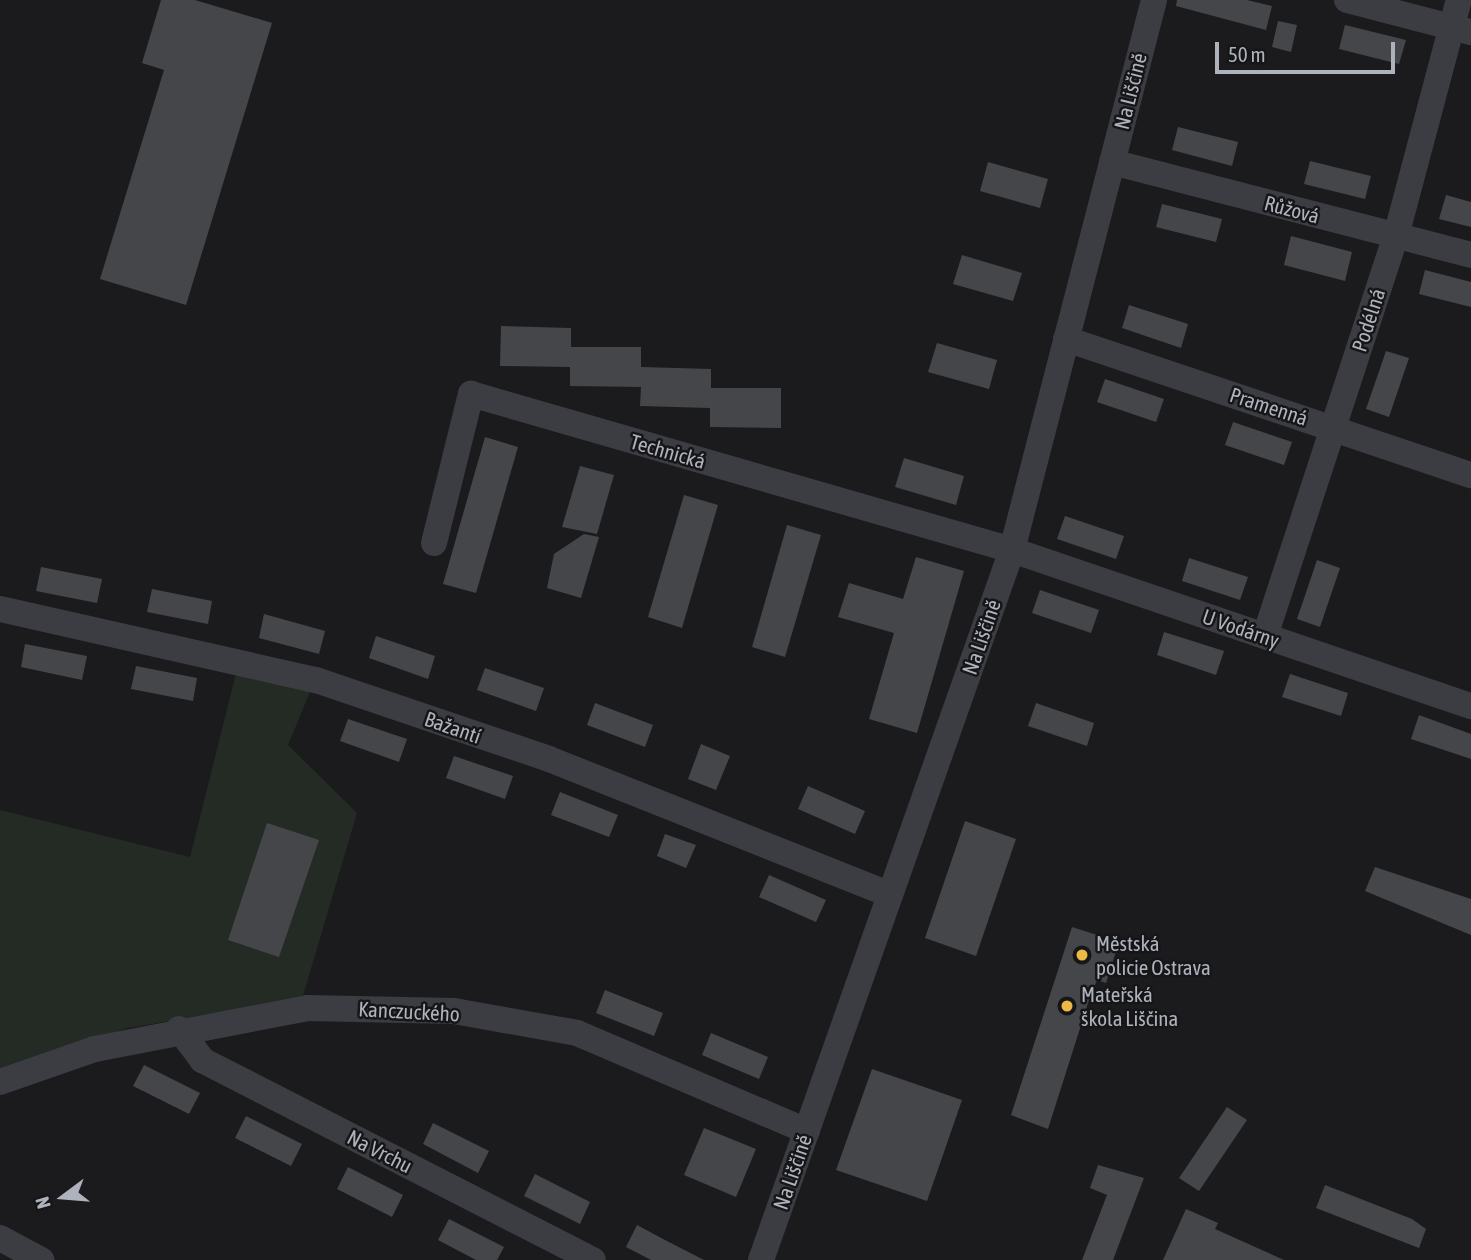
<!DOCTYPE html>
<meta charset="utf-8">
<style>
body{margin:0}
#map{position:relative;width:1471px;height:1260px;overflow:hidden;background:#1b1b1d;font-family:"Asap Condensed",sans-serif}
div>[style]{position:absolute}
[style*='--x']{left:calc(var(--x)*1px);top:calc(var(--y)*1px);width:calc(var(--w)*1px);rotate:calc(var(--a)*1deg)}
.green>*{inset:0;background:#232b24}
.building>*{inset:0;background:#45464a}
.street>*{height:26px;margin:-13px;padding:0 13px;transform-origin:13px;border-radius:13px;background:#3c3d42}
.dots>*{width:19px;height:19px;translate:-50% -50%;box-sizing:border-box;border:4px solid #161618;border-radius:50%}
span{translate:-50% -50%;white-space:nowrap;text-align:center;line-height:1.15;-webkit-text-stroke:5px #161618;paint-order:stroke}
.street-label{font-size:21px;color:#aeb2bc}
.poi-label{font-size:21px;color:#aeb2bc}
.left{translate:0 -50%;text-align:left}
.north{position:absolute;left:28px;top:1162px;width:70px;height:70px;-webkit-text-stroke:5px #161618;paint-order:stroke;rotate:254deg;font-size:19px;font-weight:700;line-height:28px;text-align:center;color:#aeb2bc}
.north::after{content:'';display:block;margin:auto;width:24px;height:32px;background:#aeb2bc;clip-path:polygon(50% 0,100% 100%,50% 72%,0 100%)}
.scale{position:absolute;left:1215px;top:42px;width:180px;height:32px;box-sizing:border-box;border:4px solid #aeb2bc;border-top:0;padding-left:9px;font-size:21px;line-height:24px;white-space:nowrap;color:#aeb2bc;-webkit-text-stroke:5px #161618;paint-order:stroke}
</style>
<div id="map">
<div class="green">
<i style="clip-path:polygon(236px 673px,310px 692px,288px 745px,357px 813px,302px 999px,128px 1028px,0 1071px,0 810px,190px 857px)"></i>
</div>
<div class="building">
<i style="clip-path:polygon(161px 0,195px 0,272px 23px,186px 305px,100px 279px,164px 70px,142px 63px)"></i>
<i style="clip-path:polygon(1177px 0,1247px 0,1272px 6px,1266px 30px,1176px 6px)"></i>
<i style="clip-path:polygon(1278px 21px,1297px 25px,1291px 52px,1272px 47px)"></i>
<i style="clip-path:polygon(1345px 25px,1406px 40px,1399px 64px,1339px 49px)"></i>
<i style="clip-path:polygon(1178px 127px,1238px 142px,1232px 166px,1172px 150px)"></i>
<i style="clip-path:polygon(1310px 161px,1371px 176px,1365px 199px,1304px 184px)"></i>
<i style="clip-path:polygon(988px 162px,1048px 179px,1040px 208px,980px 191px)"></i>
<i style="clip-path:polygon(1446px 195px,1471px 202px,1471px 227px,1439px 219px)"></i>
<i style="clip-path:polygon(1162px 204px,1222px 219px,1216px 242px,1156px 227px)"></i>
<i style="clip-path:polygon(1291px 236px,1352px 252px,1345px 281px,1284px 265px)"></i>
<i style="clip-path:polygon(962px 255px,1022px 273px,1013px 301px,953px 284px)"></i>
<i style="clip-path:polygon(1425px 270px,1471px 282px,1471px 307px,1419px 294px)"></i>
<i style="clip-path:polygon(1129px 305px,1188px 324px,1181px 348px,1122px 328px)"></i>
<i style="clip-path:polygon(501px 326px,571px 328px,571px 347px,641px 347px,641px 367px,711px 369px,711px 388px,781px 388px,781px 428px,710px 427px,710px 408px,640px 406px,641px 387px,570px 386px,570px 367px,500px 366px)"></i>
<i style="clip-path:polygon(937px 343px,997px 360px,989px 389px,928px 372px)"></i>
<i style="clip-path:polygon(1386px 351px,1409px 358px,1389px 417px,1366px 409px)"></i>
<i style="clip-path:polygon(1105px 379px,1164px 399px,1156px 422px,1097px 402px)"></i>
<i style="clip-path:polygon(1233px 422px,1292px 442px,1284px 465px,1225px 445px)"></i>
<i style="clip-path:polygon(485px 437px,518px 447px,476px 593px,443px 584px)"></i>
<i style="clip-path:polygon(904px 458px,964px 476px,956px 505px,895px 487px)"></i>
<i style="clip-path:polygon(580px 466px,614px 475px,597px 534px,562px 527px)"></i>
<i style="clip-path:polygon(684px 495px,718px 505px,682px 628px,648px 617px)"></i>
<i style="clip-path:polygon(1065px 516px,1124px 536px,1116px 559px,1057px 539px)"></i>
<i style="clip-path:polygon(787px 525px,821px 535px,785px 657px,752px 647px)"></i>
<i style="clip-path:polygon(584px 534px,599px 537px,581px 598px,547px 588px,554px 554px)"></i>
<i style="clip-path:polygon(916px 557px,964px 571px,917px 733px,869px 719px,894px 633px,838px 617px,849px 583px,903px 599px)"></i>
<i style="clip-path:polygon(1189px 558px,1248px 577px,1240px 600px,1182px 581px)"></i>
<i style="clip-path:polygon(1317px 560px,1340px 568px,1320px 627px,1297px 619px)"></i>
<i style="clip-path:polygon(41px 567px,102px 579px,97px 603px,36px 591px)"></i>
<i style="clip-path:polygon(152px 589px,212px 601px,208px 624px,147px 612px)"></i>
<i style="clip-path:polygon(1040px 590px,1099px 610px,1091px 633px,1032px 613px)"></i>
<i style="clip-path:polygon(264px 614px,325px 631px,319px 654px,259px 638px)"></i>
<i style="clip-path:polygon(1164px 632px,1224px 651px,1216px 675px,1157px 655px)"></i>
<i style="clip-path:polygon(376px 636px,435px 656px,428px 679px,369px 658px)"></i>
<i style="clip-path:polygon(25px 644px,87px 656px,82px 680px,21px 667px)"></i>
<i style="clip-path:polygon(136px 666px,197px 678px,193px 701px,131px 689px)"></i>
<i style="clip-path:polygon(485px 668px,544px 688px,536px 711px,477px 690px)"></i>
<i style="clip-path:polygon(1290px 674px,1348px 693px,1341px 716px,1282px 697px)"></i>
<i style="clip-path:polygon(595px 703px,653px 725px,645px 747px,587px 725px)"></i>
<i style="clip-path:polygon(1036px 703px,1094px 723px,1087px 746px,1028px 726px)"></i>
<i style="clip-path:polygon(1419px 715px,1471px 734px,1471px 759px,1411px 739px)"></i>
<i style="clip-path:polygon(348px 719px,407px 739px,399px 762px,340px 741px)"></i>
<i style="clip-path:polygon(701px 744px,730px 756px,716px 790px,688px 779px)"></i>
<i style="clip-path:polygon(454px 756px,513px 776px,505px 799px,446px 778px)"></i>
<i style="clip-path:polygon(808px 786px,865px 811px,855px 834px,798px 809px)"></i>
<i style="clip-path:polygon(560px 792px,618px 815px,609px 837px,551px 815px)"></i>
<i style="clip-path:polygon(965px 821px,1016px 839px,976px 956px,925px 938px)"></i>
<i style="clip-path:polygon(267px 823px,319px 840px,279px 957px,228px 940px)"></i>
<i style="clip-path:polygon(665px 834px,696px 845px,686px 868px,657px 856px)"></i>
<i style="clip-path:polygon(1375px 867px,1471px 899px,1471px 935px,1365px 891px)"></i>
<i style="clip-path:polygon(769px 875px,826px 900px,816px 922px,759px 897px)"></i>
<i style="clip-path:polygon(1072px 927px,1119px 942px,1106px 983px,1097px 980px,1089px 1000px,1048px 1129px,1011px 1115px)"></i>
<i style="clip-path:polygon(605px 990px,663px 1013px,654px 1036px,596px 1013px)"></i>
<i style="clip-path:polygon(711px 1033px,768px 1057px,759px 1079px,702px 1055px)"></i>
<i style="clip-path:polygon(144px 1065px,200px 1093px,189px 1114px,133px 1086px)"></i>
<i style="clip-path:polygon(872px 1069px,962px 1100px,927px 1201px,836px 1170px)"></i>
<i style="clip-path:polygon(1227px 1107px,1247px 1120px,1199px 1191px,1179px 1178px)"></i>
<i style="clip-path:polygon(246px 1116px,302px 1144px,291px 1166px,235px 1138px)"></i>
<i style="clip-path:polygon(433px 1123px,489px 1151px,478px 1173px,423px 1144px)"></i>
<i style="clip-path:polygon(704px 1128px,756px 1149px,736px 1197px,684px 1175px)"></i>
<i style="clip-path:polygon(1098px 1165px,1144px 1178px,1113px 1260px,1082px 1260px,1107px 1195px,1090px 1188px)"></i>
<i style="clip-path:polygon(348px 1167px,403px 1195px,392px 1217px,337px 1189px)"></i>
<i style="clip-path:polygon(535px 1174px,590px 1202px,580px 1224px,524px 1196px)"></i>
<i style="clip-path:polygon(1325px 1185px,1412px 1219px,1426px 1229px,1419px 1248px,1316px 1208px)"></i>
<i style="clip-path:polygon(1186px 1209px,1218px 1223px,1215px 1229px,1284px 1260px,1163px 1260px)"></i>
<i style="clip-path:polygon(449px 1219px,504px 1247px,497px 1260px,476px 1260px,438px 1240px)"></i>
<i style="clip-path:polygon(637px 1225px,665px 1240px,704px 1260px,651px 1260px,626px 1247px)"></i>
</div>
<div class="street">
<i style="--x:1347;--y:0;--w:128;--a:14.5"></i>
<i style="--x:1112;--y:162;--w:371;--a:14.5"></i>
<i style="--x:1066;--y:339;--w:427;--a:18.6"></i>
<i style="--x:434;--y:543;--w:154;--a:-76.1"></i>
<i style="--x:471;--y:394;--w:563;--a:16.09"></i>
<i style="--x:1012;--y:550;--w:485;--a:18.8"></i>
<i style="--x:0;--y:609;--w:324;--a:12.7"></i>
<i style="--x:316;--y:680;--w:246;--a:18.7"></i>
<i style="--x:549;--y:759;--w:367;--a:21.7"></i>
<i style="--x:1265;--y:636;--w:421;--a:-71.9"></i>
<i style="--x:1396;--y:236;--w:244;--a:-75.1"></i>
<i style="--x:179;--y:1029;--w:39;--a:53"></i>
<i style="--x:202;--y:1060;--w:439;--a:27.1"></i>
<i style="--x:0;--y:1082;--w:101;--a:-19.2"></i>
<i style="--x:95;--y:1049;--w:216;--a:-10.9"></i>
<i style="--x:307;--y:1008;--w:147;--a:1.2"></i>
<i style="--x:454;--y:1011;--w:125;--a:10.1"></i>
<i style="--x:577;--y:1033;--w:250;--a:23.1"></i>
<i style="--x:0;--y:1238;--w:47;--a:28.2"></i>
<i style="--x:761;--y:1260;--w:753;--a:-70.53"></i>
<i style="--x:1012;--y:550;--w:568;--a:-75.52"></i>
</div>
<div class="dots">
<i style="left:1082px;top:955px;background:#ecb944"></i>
<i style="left:1067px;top:1006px;background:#ecb944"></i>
</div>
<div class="street-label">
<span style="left:1130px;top:91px;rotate:-76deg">Na Liščině</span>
<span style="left:1292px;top:209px;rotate:15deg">Růžová</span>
<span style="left:1368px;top:320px;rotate:-72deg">Podélná</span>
<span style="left:1269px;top:406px;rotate:18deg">Pramenná</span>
<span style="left:668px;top:451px;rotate:16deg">Technická</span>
<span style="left:1241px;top:628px;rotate:19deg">U Vodárny</span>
<span style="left:981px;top:637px;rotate:-71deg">Na Liščině</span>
<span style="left:453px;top:727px;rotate:19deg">Bažantí</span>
<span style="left:409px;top:1011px;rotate:3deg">Kanczuckého</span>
<span style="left:380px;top:1151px;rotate:27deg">Na Vrchu</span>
<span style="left:792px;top:1172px;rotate:-71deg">Na Liščině</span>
</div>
<div class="poi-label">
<span class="left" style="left:1096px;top:955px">Městská<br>policie Ostrava</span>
<span class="left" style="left:1081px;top:1006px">Mateřská<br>škola Liščina</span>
</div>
<div class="north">N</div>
<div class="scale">50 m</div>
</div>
